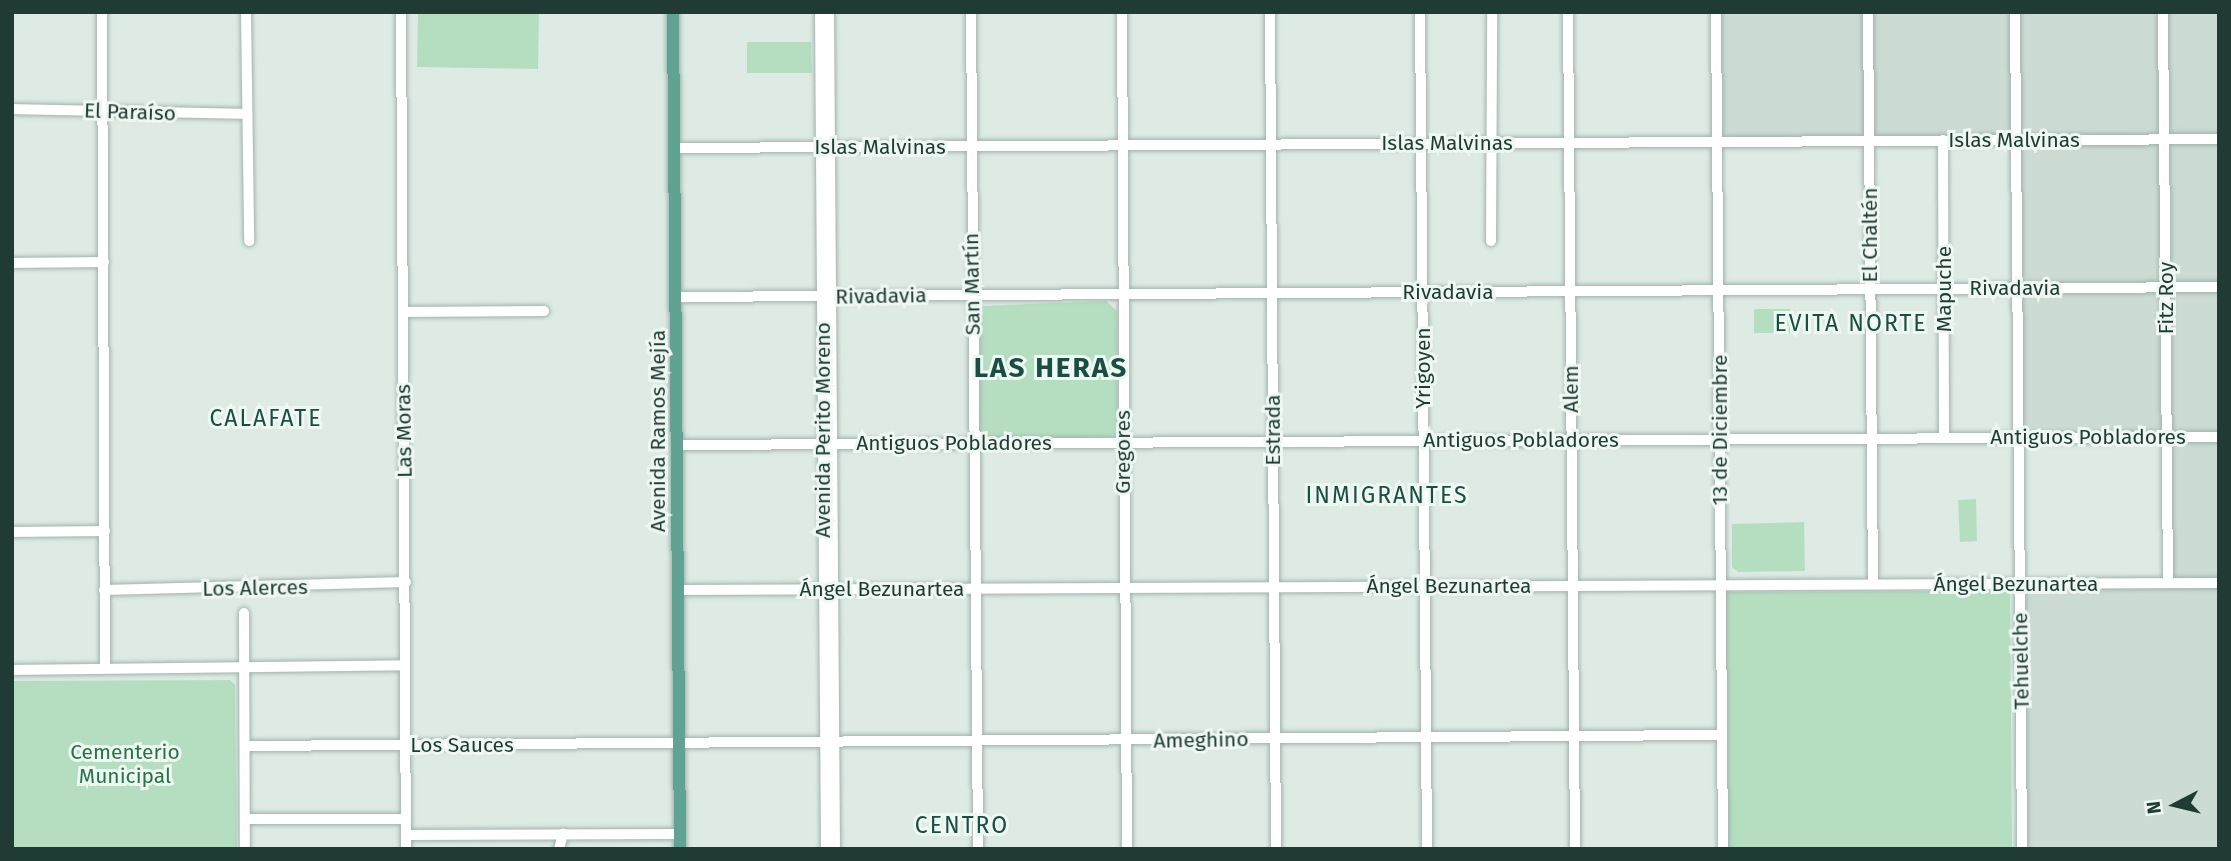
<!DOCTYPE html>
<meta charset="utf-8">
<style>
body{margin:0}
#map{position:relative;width:2231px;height:861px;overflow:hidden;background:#deebe5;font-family:"Fira Sans",sans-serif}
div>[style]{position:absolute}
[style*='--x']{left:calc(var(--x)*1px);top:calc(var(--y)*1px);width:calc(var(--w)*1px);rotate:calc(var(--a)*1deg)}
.built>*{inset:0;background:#ccdbd4}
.green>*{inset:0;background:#b5dec1}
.roads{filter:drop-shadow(0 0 2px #a1b3ac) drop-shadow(0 0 2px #a1b3ac)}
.minor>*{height:10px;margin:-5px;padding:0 5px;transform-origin:5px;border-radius:5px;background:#fff}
.major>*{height:12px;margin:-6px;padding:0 6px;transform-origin:6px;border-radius:6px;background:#60a393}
span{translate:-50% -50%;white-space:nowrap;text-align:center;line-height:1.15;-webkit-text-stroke:6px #eff7f3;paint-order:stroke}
.street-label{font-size:21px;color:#1f3b34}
.park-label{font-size:21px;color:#277446}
.neighbourhood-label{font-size:23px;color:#1a4e42;letter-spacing:2px}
.district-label{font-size:28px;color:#1a4e42;font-weight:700;letter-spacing:2px}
.frame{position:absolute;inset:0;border:14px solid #1f3b34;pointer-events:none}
.north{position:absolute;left:2140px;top:770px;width:70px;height:70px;-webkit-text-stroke:5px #eff7f3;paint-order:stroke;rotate:263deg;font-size:19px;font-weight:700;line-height:28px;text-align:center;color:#1f3b34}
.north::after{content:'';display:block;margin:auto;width:24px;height:32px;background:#1f3b34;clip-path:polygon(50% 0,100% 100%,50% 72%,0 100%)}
</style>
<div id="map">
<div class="built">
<i style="clip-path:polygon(1716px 12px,2219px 12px,2219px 849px,2022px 849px,2020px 584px,2168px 583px,2167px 438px,2019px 437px,2016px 140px,1717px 142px)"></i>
</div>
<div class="green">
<i style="clip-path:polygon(418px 12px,539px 12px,538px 69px,417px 67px)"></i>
<i style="clip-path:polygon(747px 42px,811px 42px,812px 73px,747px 73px)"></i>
<i style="clip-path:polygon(1106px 301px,1117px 311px,1118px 437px,983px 440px,979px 430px,981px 306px)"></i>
<i style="clip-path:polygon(1754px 309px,1790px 309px,1790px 333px,1754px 333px)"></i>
<i style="clip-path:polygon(1976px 499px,1977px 541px,1960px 542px,1958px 500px)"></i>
<i style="clip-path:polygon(1804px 522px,1805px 571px,1738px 572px,1732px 567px,1732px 524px)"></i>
<i style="clip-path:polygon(2010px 591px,2012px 849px,1727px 849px,1725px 592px)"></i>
<i style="clip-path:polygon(230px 680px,235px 685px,237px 849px,12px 849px,12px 681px)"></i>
</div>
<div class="roads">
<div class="minor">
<i style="--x:102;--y:12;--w:655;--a:89.74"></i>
<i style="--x:246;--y:12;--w:229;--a:89.2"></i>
<i style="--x:401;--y:12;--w:837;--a:89.66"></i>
<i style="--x:820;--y:12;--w:837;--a:89.59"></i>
<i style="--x:829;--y:12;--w:837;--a:89.59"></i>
<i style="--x:971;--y:12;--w:837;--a:89.52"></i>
<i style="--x:1122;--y:12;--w:837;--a:89.66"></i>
<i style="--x:1270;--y:12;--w:837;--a:89.59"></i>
<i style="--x:1420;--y:12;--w:837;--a:89.52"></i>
<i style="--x:1568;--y:12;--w:837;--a:89.52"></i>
<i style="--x:1716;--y:12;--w:837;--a:89.52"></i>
<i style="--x:1868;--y:12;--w:572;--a:89.5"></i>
<i style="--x:2015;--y:12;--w:837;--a:89.52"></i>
<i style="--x:2163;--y:12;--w:571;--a:89.5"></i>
<i style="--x:12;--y:109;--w:235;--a:1.2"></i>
<i style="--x:1943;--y:140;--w:297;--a:89.8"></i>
<i style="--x:675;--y:148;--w:1544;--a:-0.33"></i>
<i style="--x:1491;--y:241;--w:229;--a:-89.7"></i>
<i style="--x:12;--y:263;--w:92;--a:-0.6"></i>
<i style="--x:676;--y:297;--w:1543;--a:-0.37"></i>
<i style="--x:403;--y:312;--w:141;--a:-0.4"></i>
<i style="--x:677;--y:445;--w:1542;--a:-0.3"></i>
<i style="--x:12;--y:532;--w:93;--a:-0.6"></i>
<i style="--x:104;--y:590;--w:302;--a:-1.5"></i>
<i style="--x:678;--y:590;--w:1541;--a:-0.26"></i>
<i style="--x:244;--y:613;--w:236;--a:89.8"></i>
<i style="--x:12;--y:670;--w:393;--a:-0.7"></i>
<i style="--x:245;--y:746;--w:1477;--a:-0.43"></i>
<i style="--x:245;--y:819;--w:161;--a:0"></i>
<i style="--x:406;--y:835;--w:274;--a:-0.2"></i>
<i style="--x:559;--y:849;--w:16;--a:-75"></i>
</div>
<div class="major">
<i style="--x:673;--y:12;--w:837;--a:89.52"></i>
</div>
</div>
<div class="street-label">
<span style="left:130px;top:112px;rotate:2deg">El Paraíso</span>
<span style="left:2014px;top:140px">Islas Malvinas</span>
<span style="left:1447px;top:143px">Islas Malvinas</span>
<span style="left:880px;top:147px">Islas Malvinas</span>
<span style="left:1870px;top:235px;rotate:-90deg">El Chaltén</span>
<span style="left:972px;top:284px;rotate:-91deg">San Martín</span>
<span style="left:2015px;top:288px">Rivadavia</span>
<span style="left:1944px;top:289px;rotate:-90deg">Mapuche</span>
<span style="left:1448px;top:292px">Rivadavia</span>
<span style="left:881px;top:296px;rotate:-1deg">Rivadavia</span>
<span style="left:2166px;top:298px;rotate:-90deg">Fitz Roy</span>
<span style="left:1423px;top:368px;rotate:-90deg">Yrigoyen</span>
<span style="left:1571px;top:389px;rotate:-90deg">Alem</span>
<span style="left:823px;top:430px;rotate:-90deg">Avenida Perito Moreno</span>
<span style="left:1273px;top:430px;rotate:-90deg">Estrada</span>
<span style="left:1720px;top:430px;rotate:-90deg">13 de Diciembre</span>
<span style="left:404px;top:431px;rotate:-91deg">Las Moras</span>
<span style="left:658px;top:431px;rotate:-90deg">Avenida Ramos Mejía</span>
<span style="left:2088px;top:437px">Antiguos Pobladores</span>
<span style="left:1521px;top:440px">Antiguos Pobladores</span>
<span style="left:954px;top:443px">Antiguos Pobladores</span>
<span style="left:1123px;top:452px;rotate:-90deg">Gregores</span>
<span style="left:2016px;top:584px">Ángel Bezunartea</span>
<span style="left:1449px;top:586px">Ángel Bezunartea</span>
<span style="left:255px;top:588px;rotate:-1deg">Los Alerces</span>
<span style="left:882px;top:589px">Ángel Bezunartea</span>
<span style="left:2021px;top:661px;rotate:-91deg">Tehuelche</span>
<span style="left:1201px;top:740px;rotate:-1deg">Ameghino</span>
<span style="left:462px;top:745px">Los Sauces</span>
</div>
<div class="park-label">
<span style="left:125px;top:764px">Cementerio<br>Municipal</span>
</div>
<div class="neighbourhood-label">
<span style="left:1851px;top:323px">EVITA NORTE</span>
<span style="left:266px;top:418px">CALAFATE</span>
<span style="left:1387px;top:495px">INMIGRANTES</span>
<span style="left:962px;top:825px">CENTRO</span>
</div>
<div class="district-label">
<span style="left:1051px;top:368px">LAS HERAS</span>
</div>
<div class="frame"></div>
<div class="north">N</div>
</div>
